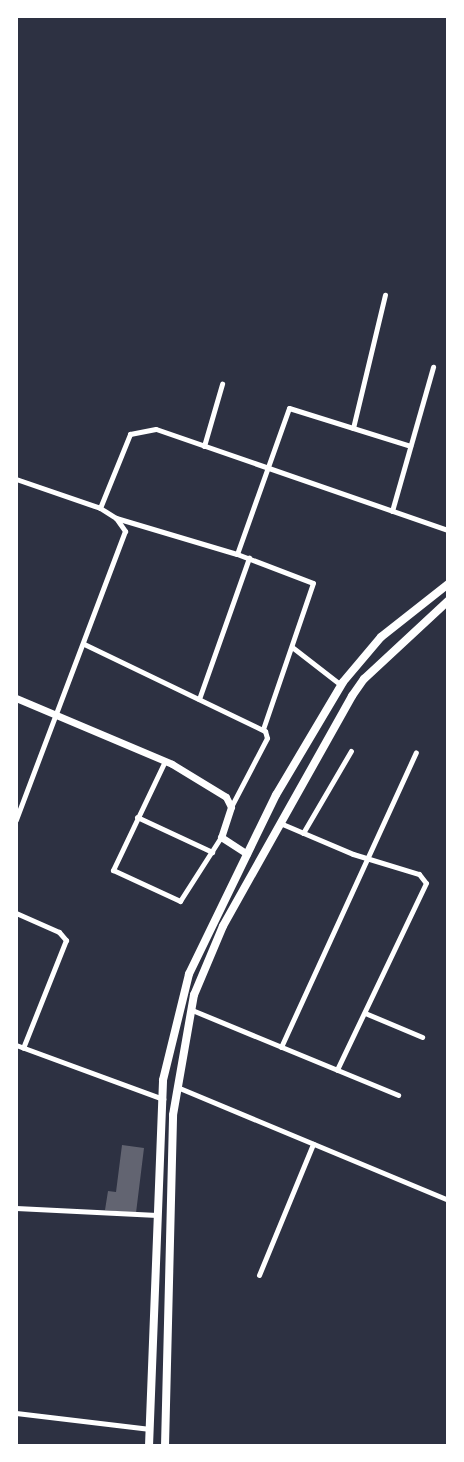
<!DOCTYPE html>
<style>
body{margin:0}
#map{position:relative;width:464px;height:1462px;overflow:hidden;background:#2d3142;font-family:"Source Serif 4",serif}
div>[style]{position:absolute}
[style*='--x']{left:calc(var(--x)*1px);top:calc(var(--y)*1px);width:calc(var(--w)*1px);rotate:calc(var(--a)*1deg)}
.building>*{inset:0;background:#626471}
.minor>*{height:5px;margin:-2.5px;padding:0 2.5px;transform-origin:2.5px;border-radius:2.5px;background:#fff}
.tertiary>*{height:7px;margin:-3.5px;padding:0 3.5px;transform-origin:3.5px;border-radius:3.5px;background:#fff}
.primary>*{height:8px;margin:-4px;padding:0 4px;transform-origin:4px;border-radius:4px;background:#fff}
span{translate:-50% -50%;white-space:nowrap;text-align:center;line-height:1.15;-webkit-text-stroke:4.5px #fff;paint-order:stroke}
.frame{position:absolute;inset:0;border:18px solid #fff;pointer-events:none}
</style>
<div id="map">
<div class="building">
<i style="clip-path:polygon(122px 1145px,144px 1148px,136px 1213px,105px 1210px,108px 1191px,116px 1192px)"></i>
</div>
<div class="minor">
<i style="--x:353;--y:428;--w:137;--a:-76.5"></i>
<i style="--x:204;--y:446;--w:65;--a:-73.8"></i>
<i style="--x:16;--y:479;--w:89;--a:19"></i>
<i style="--x:100;--y:508;--w:19;--a:32"></i>
<i style="--x:116;--y:518;--w:16;--a:55"></i>
<i style="--x:125;--y:531;--w:309;--a:110.7"></i>
<i style="--x:100;--y:508;--w:80;--a:-67.9"></i>
<i style="--x:130;--y:434;--w:26;--a:-11"></i>
<i style="--x:156;--y:429;--w:309;--a:19.1"></i>
<i style="--x:392;--y:511;--w:150;--a:-74.1"></i>
<i style="--x:116;--y:518;--w:126;--a:16.6"></i>
<i style="--x:237;--y:554;--w:81;--a:20.9"></i>
<i style="--x:313;--y:583;--w:154;--a:108.9"></i>
<i style="--x:237;--y:554;--w:155;--a:-70.4"></i>
<i style="--x:289;--y:408;--w:127;--a:17.4"></i>
<i style="--x:84;--y:644;--w:201;--a:25.7"></i>
<i style="--x:265;--y:731;--w:7;--a:74"></i>
<i style="--x:267;--y:738;--w:78;--a:117.6"></i>
<i style="--x:292;--y:647;--w:62;--a:37.8"></i>
<i style="--x:199;--y:699;--w:150;--a:-70.5"></i>
<i style="--x:165;--y:761;--w:121;--a:115.5"></i>
<i style="--x:113;--y:870;--w:74;--a:24.8"></i>
<i style="--x:180;--y:901;--w:76;--a:-57.4"></i>
<i style="--x:137;--y:817;--w:83;--a:25"></i>
<i style="--x:280;--y:823;--w:79;--a:23"></i>
<i style="--x:353;--y:854;--w:69;--a:16.9"></i>
<i style="--x:419;--y:874;--w:11;--a:52"></i>
<i style="--x:426;--y:883;--w:207;--a:115.5"></i>
<i style="--x:303;--y:833;--w:95;--a:-59.7"></i>
<i style="--x:16;--y:913;--w:47;--a:23.8"></i>
<i style="--x:59;--y:932;--w:11;--a:49"></i>
<i style="--x:66;--y:940;--w:116;--a:111.7"></i>
<i style="--x:192;--y:1010;--w:223;--a:22.4"></i>
<i style="--x:365;--y:1013;--w:62;--a:22.8"></i>
<i style="--x:16;--y:1045;--w:157;--a:20.2"></i>
<i style="--x:281;--y:1047;--w:324;--a:-65.4"></i>
<i style="--x:177;--y:1087;--w:294;--a:22.6"></i>
<i style="--x:16;--y:1208;--w:141;--a:2.8"></i>
<i style="--x:259;--y:1275;--w:142;--a:-67.6"></i>
<i style="--x:16;--y:1413;--w:135;--a:6.8"></i>
</div>
<div class="tertiary">
<i style="--x:16;--y:698;--w:169;--a:22.9"></i>
<i style="--x:172;--y:764;--w:63;--a:31.4"></i>
<i style="--x:226;--y:797;--w:11;--a:63"></i>
<i style="--x:231;--y:807;--w:32;--a:108"></i>
<i style="--x:221;--y:837;--w:31;--a:33"></i>
</div>
<div class="primary">
<i style="--x:149;--y:1446;--w:366;--a:-87.8"></i>
<i style="--x:163;--y:1080;--w:109;--a:-76.2"></i>
<i style="--x:189;--y:974;--w:199;--a:-64.1"></i>
<i style="--x:276;--y:795;--w:131;--a:-59.3"></i>
<i style="--x:343;--y:682;--w:59;--a:-49.8"></i>
<i style="--x:381;--y:637;--w:85;--a:-38.3"></i>
<i style="--x:165;--y:1446;--w:331;--a:-88.6"></i>
<i style="--x:173;--y:1115;--w:122;--a:-80.1"></i>
<i style="--x:194;--y:995;--w:75;--a:-67.2"></i>
<i style="--x:223;--y:926;--w:264;--a:-60.7"></i>
<i style="--x:352;--y:696;--w:21;--a:-55"></i>
<i style="--x:364;--y:679;--w:115;--a:-42.9"></i>
</div>
<div class="frame"></div>
</div>
